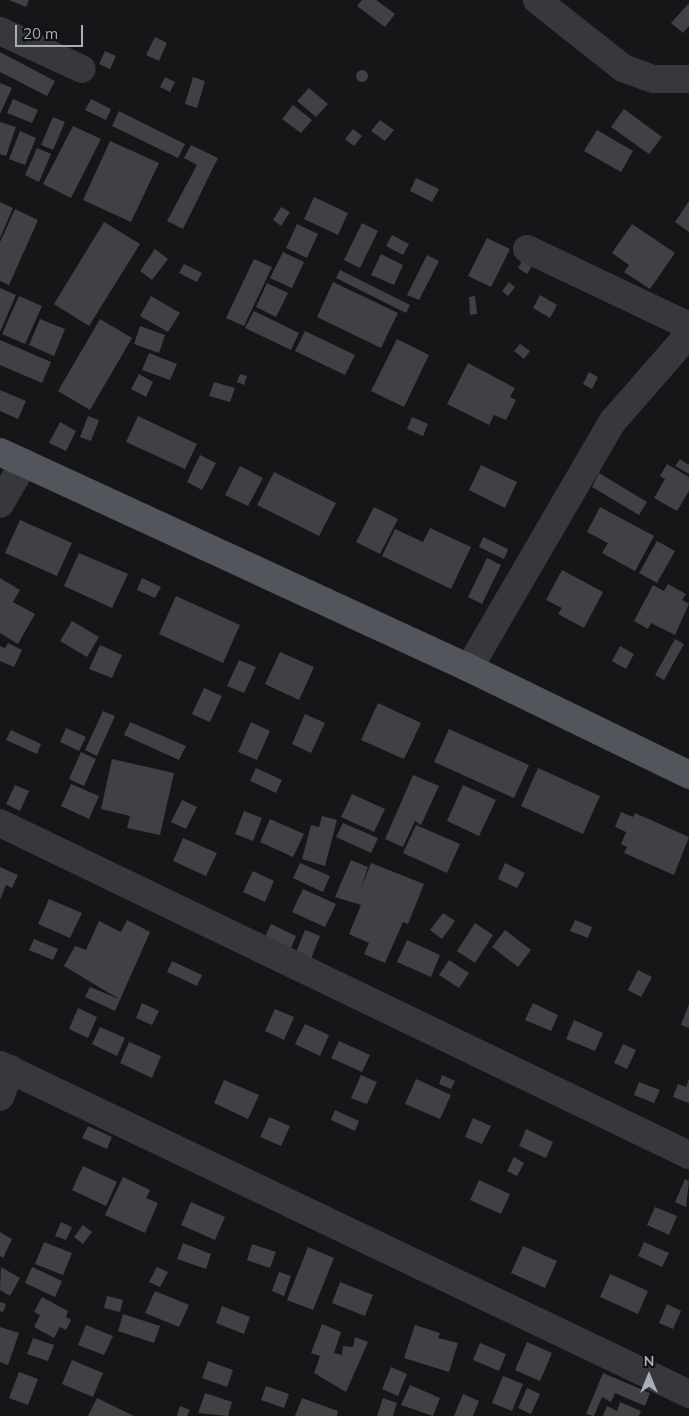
<!DOCTYPE html>
<style>
body{margin:0}
#map{position:relative;width:689px;height:1416px;overflow:hidden;background:#161618;font-family:Mulish,sans-serif}
div>[style]{position:absolute}
[style*='--x']{left:calc(var(--x)*1px);top:calc(var(--y)*1px);width:calc(var(--w)*1px);rotate:calc(var(--a)*1deg)}
.building>*{inset:0;background:#404145}
.round{border-radius:50%}
.minor>*{height:28px;margin:-14px;padding:0 14px;transform-origin:14px;border-radius:14px;background:#37383d}
.major>*{height:28px;margin:-14px;padding:0 14px;transform-origin:14px;border-radius:14px;background:#53555c}
span{translate:-50% -50%;white-space:nowrap;text-align:center;line-height:1.15;-webkit-text-stroke:4px #111113;paint-order:stroke}
.north{position:absolute;left:624px;top:1351px;width:50px;height:50px;-webkit-text-stroke:4px #111113;paint-order:stroke;rotate:0deg;font-size:14px;font-weight:700;line-height:20px;text-align:center;color:#a8adb8}
.north::after{content:'';display:block;margin:auto;width:18px;height:22px;background:#a8adb8;clip-path:polygon(50% 0,100% 100%,50% 72%,0 100%)}
.scale{position:absolute;left:15px;top:25px;width:68px;height:22px;box-sizing:border-box;border:2px solid #a8adb8;border-top:0;padding-left:6px;font-size:15px;line-height:18px;white-space:nowrap;color:#a8adb8;-webkit-text-stroke:4px #111113;paint-order:stroke}
</style>
<div id="map">
<div class="building">
<i style="clip-path:polygon(9px 0,29px 0,26px 7px)"></i>
<i style="clip-path:polygon(362px 0,376px 0,395px 14px,385px 27px,357px 6px)"></i>
<i style="clip-path:polygon(689px 3px,689px 26px,683px 33px,671px 23px)"></i>
<i style="clip-path:polygon(155px 37px,167px 43px,159px 61px,146px 55px)"></i>
<i style="clip-path:polygon(105px 51px,116px 56px,110px 69px,99px 64px)"></i>
<i style="clip-path:polygon(0 52px,55px 81px,47px 96px,0 72px)"></i>
<i class="round" style="left:356px;top:70px;width:12px;height:12px"></i>
<i style="clip-path:polygon(165px 77px,175px 82px,170px 92px,160px 87px)"></i>
<i style="clip-path:polygon(193px 77px,205px 81px,197px 108px,185px 104px)"></i>
<i style="clip-path:polygon(0 83px,12px 88px,0 114px)"></i>
<i style="clip-path:polygon(309px 88px,328px 104px,316px 117px,297px 101px)"></i>
<i style="clip-path:polygon(13px 99px,38px 110px,32px 123px,7px 113px)"></i>
<i style="clip-path:polygon(91px 99px,111px 109px,106px 120px,85px 110px)"></i>
<i style="clip-path:polygon(293px 105px,312px 120px,301px 133px,282px 119px)"></i>
<i style="clip-path:polygon(624px 109px,662px 137px,649px 154px,611px 127px)"></i>
<i style="clip-path:polygon(119px 111px,185px 144px,178px 158px,112px 126px)"></i>
<i style="clip-path:polygon(53px 117px,65px 122px,53px 150px,41px 145px)"></i>
<i style="clip-path:polygon(380px 120px,394px 130px,385px 141px,371px 131px)"></i>
<i style="clip-path:polygon(0 122px,16px 127px,6px 156px,0 154px)"></i>
<i style="clip-path:polygon(73px 126px,101px 139px,71px 198px,43px 184px)"></i>
<i style="clip-path:polygon(353px 129px,362px 136px,354px 146px,345px 139px)"></i>
<i style="clip-path:polygon(597px 130px,633px 151px,621px 172px,584px 151px)"></i>
<i style="clip-path:polygon(20px 131px,36px 138px,25px 165px,9px 159px)"></i>
<i style="clip-path:polygon(110px 141px,159px 163px,131px 222px,83px 200px)"></i>
<i style="clip-path:polygon(191px 145px,218px 158px,183px 229px,167px 221px,197px 165px,184px 158px)"></i>
<i style="clip-path:polygon(37px 148px,51px 154px,39px 182px,25px 175px)"></i>
<i style="clip-path:polygon(416px 178px,439px 189px,432px 202px,410px 191px)"></i>
<i style="clip-path:polygon(314px 197px,348px 213px,338px 235px,304px 219px)"></i>
<i style="clip-path:polygon(689px 201px,689px 232px,675px 222px)"></i>
<i style="clip-path:polygon(0 202px,13px 208px,0 238px)"></i>
<i style="clip-path:polygon(281px 207px,290px 212px,281px 226px,273px 220px)"></i>
<i style="clip-path:polygon(15px 209px,38px 220px,9px 285px,0 281px,0 242px)"></i>
<i style="clip-path:polygon(104px 222px,140px 244px,89px 326px,54px 304px)"></i>
<i style="clip-path:polygon(362px 223px,378px 231px,360px 268px,344px 260px)"></i>
<i style="clip-path:polygon(297px 224px,318px 234px,307px 258px,286px 248px)"></i>
<i style="clip-path:polygon(632px 224px,675px 253px,650px 289px,624px 272px,629px 265px,612px 253px)"></i>
<i style="clip-path:polygon(392px 235px,409px 244px,403px 255px,386px 246px)"></i>
<i style="clip-path:polygon(487px 238px,510px 249px,491px 287px,468px 276px)"></i>
<i style="clip-path:polygon(155px 249px,168px 259px,152px 280px,140px 271px)"></i>
<i style="clip-path:polygon(283px 252px,304px 262px,292px 288px,270px 278px)"></i>
<i style="clip-path:polygon(381px 254px,403px 265px,394px 285px,371px 275px)"></i>
<i style="clip-path:polygon(427px 255px,439px 261px,419px 300px,407px 295px)"></i>
<i style="clip-path:polygon(524px 258px,533px 264px,527px 274px,518px 268px)"></i>
<i style="clip-path:polygon(254px 259px,272px 267px,244px 326px,226px 318px)"></i>
<i style="clip-path:polygon(184px 264px,202px 273px,197px 282px,179px 273px)"></i>
<i style="clip-path:polygon(340px 270px,410px 305px,406px 313px,336px 278px)"></i>
<i style="clip-path:polygon(333px 282px,398px 313px,381px 348px,317px 317px)"></i>
<i style="clip-path:polygon(509px 282px,515px 287px,508px 296px,502px 291px)"></i>
<i style="clip-path:polygon(267px 283px,288px 293px,276px 317px,256px 307px)"></i>
<i style="clip-path:polygon(0 288px,16px 295px,0 332px)"></i>
<i style="clip-path:polygon(540px 295px,557px 305px,550px 318px,533px 308px)"></i>
<i style="clip-path:polygon(19px 296px,42px 306px,25px 344px,2px 334px)"></i>
<i style="clip-path:polygon(151px 296px,180px 313px,168px 332px,140px 316px)"></i>
<i style="clip-path:polygon(475px 296px,477px 314px,470px 315px,469px 297px)"></i>
<i style="clip-path:polygon(254px 311px,299px 333px,291px 350px,245px 328px)"></i>
<i style="clip-path:polygon(40px 319px,65px 329px,54px 356px,29px 345px)"></i>
<i style="clip-path:polygon(100px 319px,132px 338px,90px 410px,58px 391px)"></i>
<i style="clip-path:polygon(140px 326px,165px 335px,159px 353px,134px 344px)"></i>
<i style="clip-path:polygon(305px 331px,355px 355px,345px 375px,295px 351px)"></i>
<i style="clip-path:polygon(397px 339px,429px 355px,404px 407px,371px 391px)"></i>
<i style="clip-path:polygon(0 340px,51px 362px,42px 383px,0 365px)"></i>
<i style="clip-path:polygon(520px 344px,530px 351px,524px 359px,514px 351px)"></i>
<i style="clip-path:polygon(149px 353px,177px 364px,170px 380px,142px 370px)"></i>
<i style="clip-path:polygon(468px 363px,515px 388px,510px 397px,516px 400px,506px 420px,494px 415px,489px 425px,447px 404px)"></i>
<i style="clip-path:polygon(589px 372px,598px 377px,592px 389px,583px 384px)"></i>
<i style="clip-path:polygon(139px 374px,153px 382px,146px 397px,131px 389px)"></i>
<i style="clip-path:polygon(240px 374px,247px 376px,244px 385px,237px 382px)"></i>
<i style="clip-path:polygon(214px 382px,235px 388px,230px 402px,209px 396px)"></i>
<i style="clip-path:polygon(0 390px,26px 401px,18px 419px,0 411px)"></i>
<i style="clip-path:polygon(88px 416px,99px 420px,91px 441px,80px 437px)"></i>
<i style="clip-path:polygon(138px 416px,197px 444px,185px 469px,126px 442px)"></i>
<i style="clip-path:polygon(412px 417px,428px 424px,423px 436px,407px 429px)"></i>
<i style="clip-path:polygon(60px 422px,76px 431px,66px 451px,49px 443px)"></i>
<i style="clip-path:polygon(200px 455px,216px 463px,202px 490px,187px 482px)"></i>
<i style="clip-path:polygon(680px 459px,689px 465px,689px 474px,675px 466px)"></i>
<i style="clip-path:polygon(667px 464px,689px 477px,689px 491px,677px 511px,654px 498px,665px 479px,660px 476px)"></i>
<i style="clip-path:polygon(481px 465px,517px 482px,505px 508px,469px 490px)"></i>
<i style="clip-path:polygon(240px 466px,263px 478px,248px 506px,225px 495px)"></i>
<i style="clip-path:polygon(274px 472px,336px 503px,319px 536px,257px 505px)"></i>
<i style="clip-path:polygon(599px 473px,647px 502px,639px 515px,592px 487px)"></i>
<i style="clip-path:polygon(374px 507px,398px 519px,380px 554px,356px 542px)"></i>
<i style="clip-path:polygon(600px 507px,654px 536px,635px 571px,602px 553px,608px 543px,587px 532px)"></i>
<i style="clip-path:polygon(20px 520px,72px 543px,57px 576px,5px 553px)"></i>
<i style="clip-path:polygon(430px 528px,471px 547px,451px 589px,382px 556px,395px 529px,423px 542px)"></i>
<i style="clip-path:polygon(483px 537px,508px 549px,504px 559px,479px 547px)"></i>
<i style="clip-path:polygon(657px 541px,675px 551px,657px 583px,639px 573px)"></i>
<i style="clip-path:polygon(79px 553px,128px 574px,112px 608px,64px 586px)"></i>
<i style="clip-path:polygon(487px 558px,501px 565px,482px 604px,468px 597px)"></i>
<i style="clip-path:polygon(562px 570px,603px 592px,584px 628px,558px 614px,562px 608px,546px 600px)"></i>
<i style="clip-path:polygon(0 578px,20px 590px,13px 602px,35px 614px,18px 644px,0 633px)"></i>
<i style="clip-path:polygon(142px 578px,161px 587px,155px 598px,137px 590px)"></i>
<i style="clip-path:polygon(668px 584px,686px 594px,682px 600px,689px 604px,675px 635px,651px 623px,648px 629px,634px 621px,653px 585px,664px 591px)"></i>
<i style="clip-path:polygon(176px 596px,240px 625px,223px 663px,159px 634px)"></i>
<i style="clip-path:polygon(72px 621px,99px 637px,87px 657px,60px 641px)"></i>
<i style="clip-path:polygon(675px 639px,684px 644px,664px 680px,655px 675px)"></i>
<i style="clip-path:polygon(8px 643px,22px 650px,14px 667px,0 661px,0 646px,5px 648px)"></i>
<i style="clip-path:polygon(100px 645px,122px 655px,112px 678px,89px 669px)"></i>
<i style="clip-path:polygon(620px 646px,634px 654px,626px 669px,612px 661px)"></i>
<i style="clip-path:polygon(280px 652px,314px 667px,299px 700px,265px 684px)"></i>
<i style="clip-path:polygon(239px 660px,256px 667px,244px 693px,227px 686px)"></i>
<i style="clip-path:polygon(204px 688px,222px 696px,210px 722px,192px 714px)"></i>
<i style="clip-path:polygon(378px 703px,421px 723px,404px 759px,361px 740px)"></i>
<i style="clip-path:polygon(103px 711px,115px 716px,97px 756px,85px 750px)"></i>
<i style="clip-path:polygon(305px 714px,325px 723px,311px 753px,292px 744px)"></i>
<i style="clip-path:polygon(130px 722px,186px 746px,179px 760px,124px 735px)"></i>
<i style="clip-path:polygon(251px 722px,270px 731px,257px 760px,238px 752px)"></i>
<i style="clip-path:polygon(66px 728px,86px 737px,79px 751px,60px 742px)"></i>
<i style="clip-path:polygon(449px 729px,529px 765px,514px 798px,434px 762px)"></i>
<i style="clip-path:polygon(11px 730px,41px 744px,37px 754px,6px 740px)"></i>
<i style="clip-path:polygon(81px 752px,96px 759px,84px 786px,69px 779px)"></i>
<i style="clip-path:polygon(112px 759px,174px 773px,160px 835px,127px 828px,130px 816px,101px 809px)"></i>
<i style="clip-path:polygon(256px 768px,282px 780px,276px 793px,250px 781px)"></i>
<i style="clip-path:polygon(538px 768px,600px 796px,583px 834px,521px 806px)"></i>
<i style="clip-path:polygon(413px 775px,439px 786px,421px 825px,415px 821px,403px 847px,385px 839px)"></i>
<i style="clip-path:polygon(71px 784px,99px 796px,89px 819px,61px 806px)"></i>
<i style="clip-path:polygon(15px 785px,29px 791px,20px 811px,6px 804px)"></i>
<i style="clip-path:polygon(463px 785px,496px 800px,479px 836px,447px 821px)"></i>
<i style="clip-path:polygon(352px 794px,385px 809px,374px 832px,341px 817px)"></i>
<i style="clip-path:polygon(182px 800px,197px 807px,186px 829px,171px 822px)"></i>
<i style="clip-path:polygon(244px 811px,262px 818px,253px 841px,235px 834px)"></i>
<i style="clip-path:polygon(621px 812px,633px 817px,635px 813px,689px 837px,674px 875px,624px 853px,627px 847px,621px 844px,626px 832px,615px 827px)"></i>
<i style="clip-path:polygon(322px 816px,337px 820px,325px 866px,302px 859px,311px 825px,319px 827px)"></i>
<i style="clip-path:polygon(270px 819px,304px 834px,293px 857px,260px 842px)"></i>
<i style="clip-path:polygon(343px 823px,378px 838px,371px 853px,336px 837px)"></i>
<i style="clip-path:polygon(416px 825px,460px 844px,447px 873px,403px 853px)"></i>
<i style="clip-path:polygon(183px 838px,217px 853px,206px 876px,173px 861px)"></i>
<i style="clip-path:polygon(351px 860px,368px 867px,361px 889px,371px 863px,424px 884px,408px 924px,403px 922px,385px 963px,364px 954px,369px 943px,349px 934px,361px 905px,335px 897px)"></i>
<i style="clip-path:polygon(300px 863px,330px 876px,323px 892px,293px 878px)"></i>
<i style="clip-path:polygon(505px 863px,525px 873px,517px 888px,498px 879px)"></i>
<i style="clip-path:polygon(0 867px,18px 875px,12px 888px,6px 885px,0 900px)"></i>
<i style="clip-path:polygon(253px 871px,274px 881px,265px 902px,243px 892px)"></i>
<i style="clip-path:polygon(303px 889px,336px 904px,325px 927px,292px 912px)"></i>
<i style="clip-path:polygon(49px 899px,82px 913px,70px 938px,38px 924px)"></i>
<i style="clip-path:polygon(443px 913px,455px 921px,442px 939px,430px 930px)"></i>
<i style="clip-path:polygon(127px 920px,150px 932px,115px 1011px,85px 997px,90px 987px,119px 999px,64px 966px,75px 946px,86px 950px,99px 921px,121px 932px)"></i>
<i style="clip-path:polygon(575px 920px,592px 927px,588px 938px,570px 931px)"></i>
<i style="clip-path:polygon(475px 923px,493px 935px,475px 963px,457px 951px)"></i>
<i style="clip-path:polygon(271px 924px,296px 936px,289px 953px,263px 941px)"></i>
<i style="clip-path:polygon(305px 930px,320px 936px,310px 961px,295px 955px)"></i>
<i style="clip-path:polygon(505px 930px,531px 950px,518px 967px,492px 947px)"></i>
<i style="clip-path:polygon(34px 939px,58px 949px,53px 960px,29px 950px)"></i>
<i style="clip-path:polygon(407px 940px,440px 955px,431px 977px,397px 962px)"></i>
<i style="clip-path:polygon(449px 960px,469px 973px,459px 988px,439px 975px)"></i>
<i style="clip-path:polygon(172px 961px,202px 975px,197px 986px,167px 972px)"></i>
<i style="clip-path:polygon(638px 970px,652px 977px,641px 997px,628px 990px)"></i>
<i style="clip-path:polygon(142px 1003px,159px 1011px,152px 1025px,136px 1018px)"></i>
<i style="clip-path:polygon(533px 1003px,558px 1015px,551px 1031px,525px 1020px)"></i>
<i style="clip-path:polygon(689px 1004px,689px 1028px,681px 1025px)"></i>
<i style="clip-path:polygon(78px 1008px,97px 1017px,88px 1038px,69px 1029px)"></i>
<i style="clip-path:polygon(275px 1009px,294px 1017px,284px 1040px,265px 1031px)"></i>
<i style="clip-path:polygon(574px 1020px,603px 1033px,595px 1051px,566px 1039px)"></i>
<i style="clip-path:polygon(305px 1024px,329px 1035px,320px 1056px,295px 1044px)"></i>
<i style="clip-path:polygon(100px 1027px,125px 1038px,117px 1056px,92px 1044px)"></i>
<i style="clip-path:polygon(339px 1041px,370px 1055px,362px 1072px,331px 1058px)"></i>
<i style="clip-path:polygon(129px 1042px,161px 1056px,152px 1078px,120px 1063px)"></i>
<i style="clip-path:polygon(623px 1044px,636px 1050px,627px 1069px,614px 1063px)"></i>
<i style="clip-path:polygon(361px 1075px,377px 1082px,367px 1104px,351px 1098px)"></i>
<i style="clip-path:polygon(442px 1075px,455px 1081px,451px 1089px,439px 1084px)"></i>
<i style="clip-path:polygon(416px 1079px,451px 1095px,440px 1119px,405px 1104px)"></i>
<i style="clip-path:polygon(689px 1079px,689px 1103px,673px 1097px,678px 1084px,686px 1087px)"></i>
<i style="clip-path:polygon(224px 1080px,259px 1095px,248px 1119px,214px 1103px)"></i>
<i style="clip-path:polygon(639px 1082px,660px 1090px,654px 1103px,634px 1095px)"></i>
<i style="clip-path:polygon(335px 1110px,359px 1121px,355px 1131px,331px 1120px)"></i>
<i style="clip-path:polygon(269px 1117px,290px 1126px,281px 1146px,260px 1137px)"></i>
<i style="clip-path:polygon(473px 1118px,491px 1126px,482px 1144px,465px 1137px)"></i>
<i style="clip-path:polygon(88px 1126px,112px 1137px,107px 1149px,82px 1138px)"></i>
<i style="clip-path:polygon(526px 1129px,553px 1142px,546px 1158px,519px 1146px)"></i>
<i style="clip-path:polygon(514px 1157px,524px 1163px,517px 1176px,507px 1171px)"></i>
<i style="clip-path:polygon(83px 1166px,117px 1182px,106px 1206px,72px 1190px)"></i>
<i style="clip-path:polygon(123px 1177px,150px 1190px,146px 1198px,158px 1203px,145px 1233px,105px 1215px)"></i>
<i style="clip-path:polygon(685px 1179px,689px 1181px,686px 1207px,675px 1202px)"></i>
<i style="clip-path:polygon(479px 1180px,510px 1194px,501px 1214px,470px 1200px)"></i>
<i style="clip-path:polygon(191px 1202px,225px 1217px,215px 1240px,181px 1225px)"></i>
<i style="clip-path:polygon(655px 1207px,677px 1216px,669px 1235px,647px 1225px)"></i>
<i style="clip-path:polygon(61px 1222px,72px 1227px,66px 1240px,55px 1236px)"></i>
<i style="clip-path:polygon(83px 1225px,92px 1232px,83px 1244px,74px 1237px)"></i>
<i style="clip-path:polygon(0 1232px,12px 1239px,3px 1258px,0 1256px)"></i>
<i style="clip-path:polygon(44px 1242px,72px 1253px,63px 1275px,35px 1264px)"></i>
<i style="clip-path:polygon(644px 1242px,669px 1253px,662px 1267px,638px 1256px)"></i>
<i style="clip-path:polygon(183px 1243px,211px 1254px,206px 1269px,177px 1259px)"></i>
<i style="clip-path:polygon(252px 1244px,276px 1252px,270px 1268px,247px 1260px)"></i>
<i style="clip-path:polygon(523px 1246px,557px 1261px,545px 1288px,511px 1273px)"></i>
<i style="clip-path:polygon(308px 1247px,334px 1258px,313px 1310px,287px 1300px)"></i>
<i style="clip-path:polygon(1px 1267px,20px 1278px,10px 1296px,0 1290px)"></i>
<i style="clip-path:polygon(32px 1267px,62px 1281px,55px 1297px,25px 1283px)"></i>
<i style="clip-path:polygon(157px 1267px,168px 1272px,160px 1287px,149px 1282px)"></i>
<i style="clip-path:polygon(279px 1272px,291px 1276px,284px 1296px,272px 1291px)"></i>
<i style="clip-path:polygon(610px 1274px,648px 1291px,638px 1314px,600px 1297px)"></i>
<i style="clip-path:polygon(340px 1282px,373px 1295px,365px 1316px,332px 1303px)"></i>
<i style="clip-path:polygon(155px 1291px,189px 1305px,179px 1327px,145px 1313px)"></i>
<i style="clip-path:polygon(107px 1296px,123px 1300px,120px 1312px,104px 1308px)"></i>
<i style="clip-path:polygon(42px 1297px,68px 1311px,66px 1317px,71px 1320px,66px 1330px,60px 1327px,54px 1338px,34px 1327px,40px 1315px,34px 1312px)"></i>
<i style="clip-path:polygon(0 1302px,6px 1304px,3px 1312px,0 1311px)"></i>
<i style="clip-path:polygon(667px 1304px,681px 1311px,673px 1329px,659px 1323px)"></i>
<i style="clip-path:polygon(222px 1306px,250px 1317px,244px 1334px,216px 1323px)"></i>
<i style="clip-path:polygon(123px 1314px,160px 1326px,154px 1343px,118px 1331px)"></i>
<i style="clip-path:polygon(322px 1324px,341px 1332px,334px 1353px,342px 1355px,343px 1346px,353px 1347px,355px 1337px,368px 1342px,346px 1392px,314px 1373px,320px 1356px,311px 1353px)"></i>
<i style="clip-path:polygon(86px 1325px,113px 1336px,104px 1355px,78px 1345px)"></i>
<i style="clip-path:polygon(415px 1325px,440px 1333px,438px 1338px,458px 1343px,449px 1372px,404px 1358px)"></i>
<i style="clip-path:polygon(0 1327px,19px 1333px,8px 1365px,0 1362px)"></i>
<i style="clip-path:polygon(33px 1338px,54px 1345px,48px 1361px,27px 1354px)"></i>
<i style="clip-path:polygon(527px 1342px,552px 1353px,540px 1381px,515px 1370px)"></i>
<i style="clip-path:polygon(480px 1343px,506px 1354px,499px 1371px,473px 1360px)"></i>
<i style="clip-path:polygon(72px 1360px,103px 1373px,93px 1397px,62px 1384px)"></i>
<i style="clip-path:polygon(208px 1361px,233px 1370px,227px 1387px,202px 1378px)"></i>
<i style="clip-path:polygon(391px 1367px,407px 1374px,398px 1396px,382px 1389px)"></i>
<i style="clip-path:polygon(19px 1372px,38px 1379px,28px 1405px,9px 1398px)"></i>
<i style="clip-path:polygon(603px 1373px,650px 1393px,645px 1406px,615px 1393px,611px 1402px,602px 1397px,594px 1416px,586px 1414px)"></i>
<i style="clip-path:polygon(503px 1376px,523px 1384px,512px 1411px,492px 1403px)"></i>
<i style="clip-path:polygon(410px 1385px,440px 1398px,433px 1416px,401px 1405px)"></i>
<i style="clip-path:polygon(266px 1386px,289px 1394px,284px 1408px,261px 1400px)"></i>
<i style="clip-path:polygon(527px 1388px,540px 1394px,531px 1414px,518px 1408px)"></i>
<i style="clip-path:polygon(205px 1393px,232px 1402px,228px 1416px,198px 1413px)"></i>
<i style="clip-path:polygon(463px 1394px,479px 1401px,473px 1416px,454px 1416px)"></i>
<i style="clip-path:polygon(97px 1398px,134px 1416px,88px 1416px)"></i>
<i style="clip-path:polygon(302px 1398px,338px 1411px,337px 1416px,295px 1416px)"></i>
<i style="clip-path:polygon(383px 1398px,397px 1403px,393px 1416px,377px 1416px)"></i>
<i style="clip-path:polygon(620px 1402px,641px 1411px,639px 1416px,603px 1416px,607px 1406px,617px 1411px)"></i>
<i style="clip-path:polygon(180px 1406px,190px 1410px,187px 1416px,177px 1416px)"></i>
</div>
<div class="minor">
<i style="--x:537;--y:0;--w:110;--a:38.3"></i>
<i style="--x:623;--y:68;--w:33;--a:20"></i>
<i style="--x:654;--y:79;--w:35;--a:0"></i>
<i style="--x:0;--y:31;--w:90;--a:24.9"></i>
<i style="--x:527;--y:249;--w:179;--a:25.4"></i>
<i style="--x:0;--y:504;--w:48;--a:-59.7"></i>
<i style="--x:469;--y:668;--w:286;--a:-59.8"></i>
<i style="--x:613;--y:421;--w:116;--a:-48.9"></i>
<i style="--x:0;--y:823;--w:765;--a:25.73"></i>
<i style="--x:0;--y:1065;--w:764;--a:25.52"></i>
<i style="--x:0;--y:1097;--w:30;--a:-69"></i>
</div>
<div class="major">
<i style="--x:0;--y:452;--w:516;--a:24.73"></i>
<i style="--x:469;--y:668;--w:245;--a:25.9"></i>
</div>
<div class="north">N</div>
<div class="scale">20 m</div>
</div>
